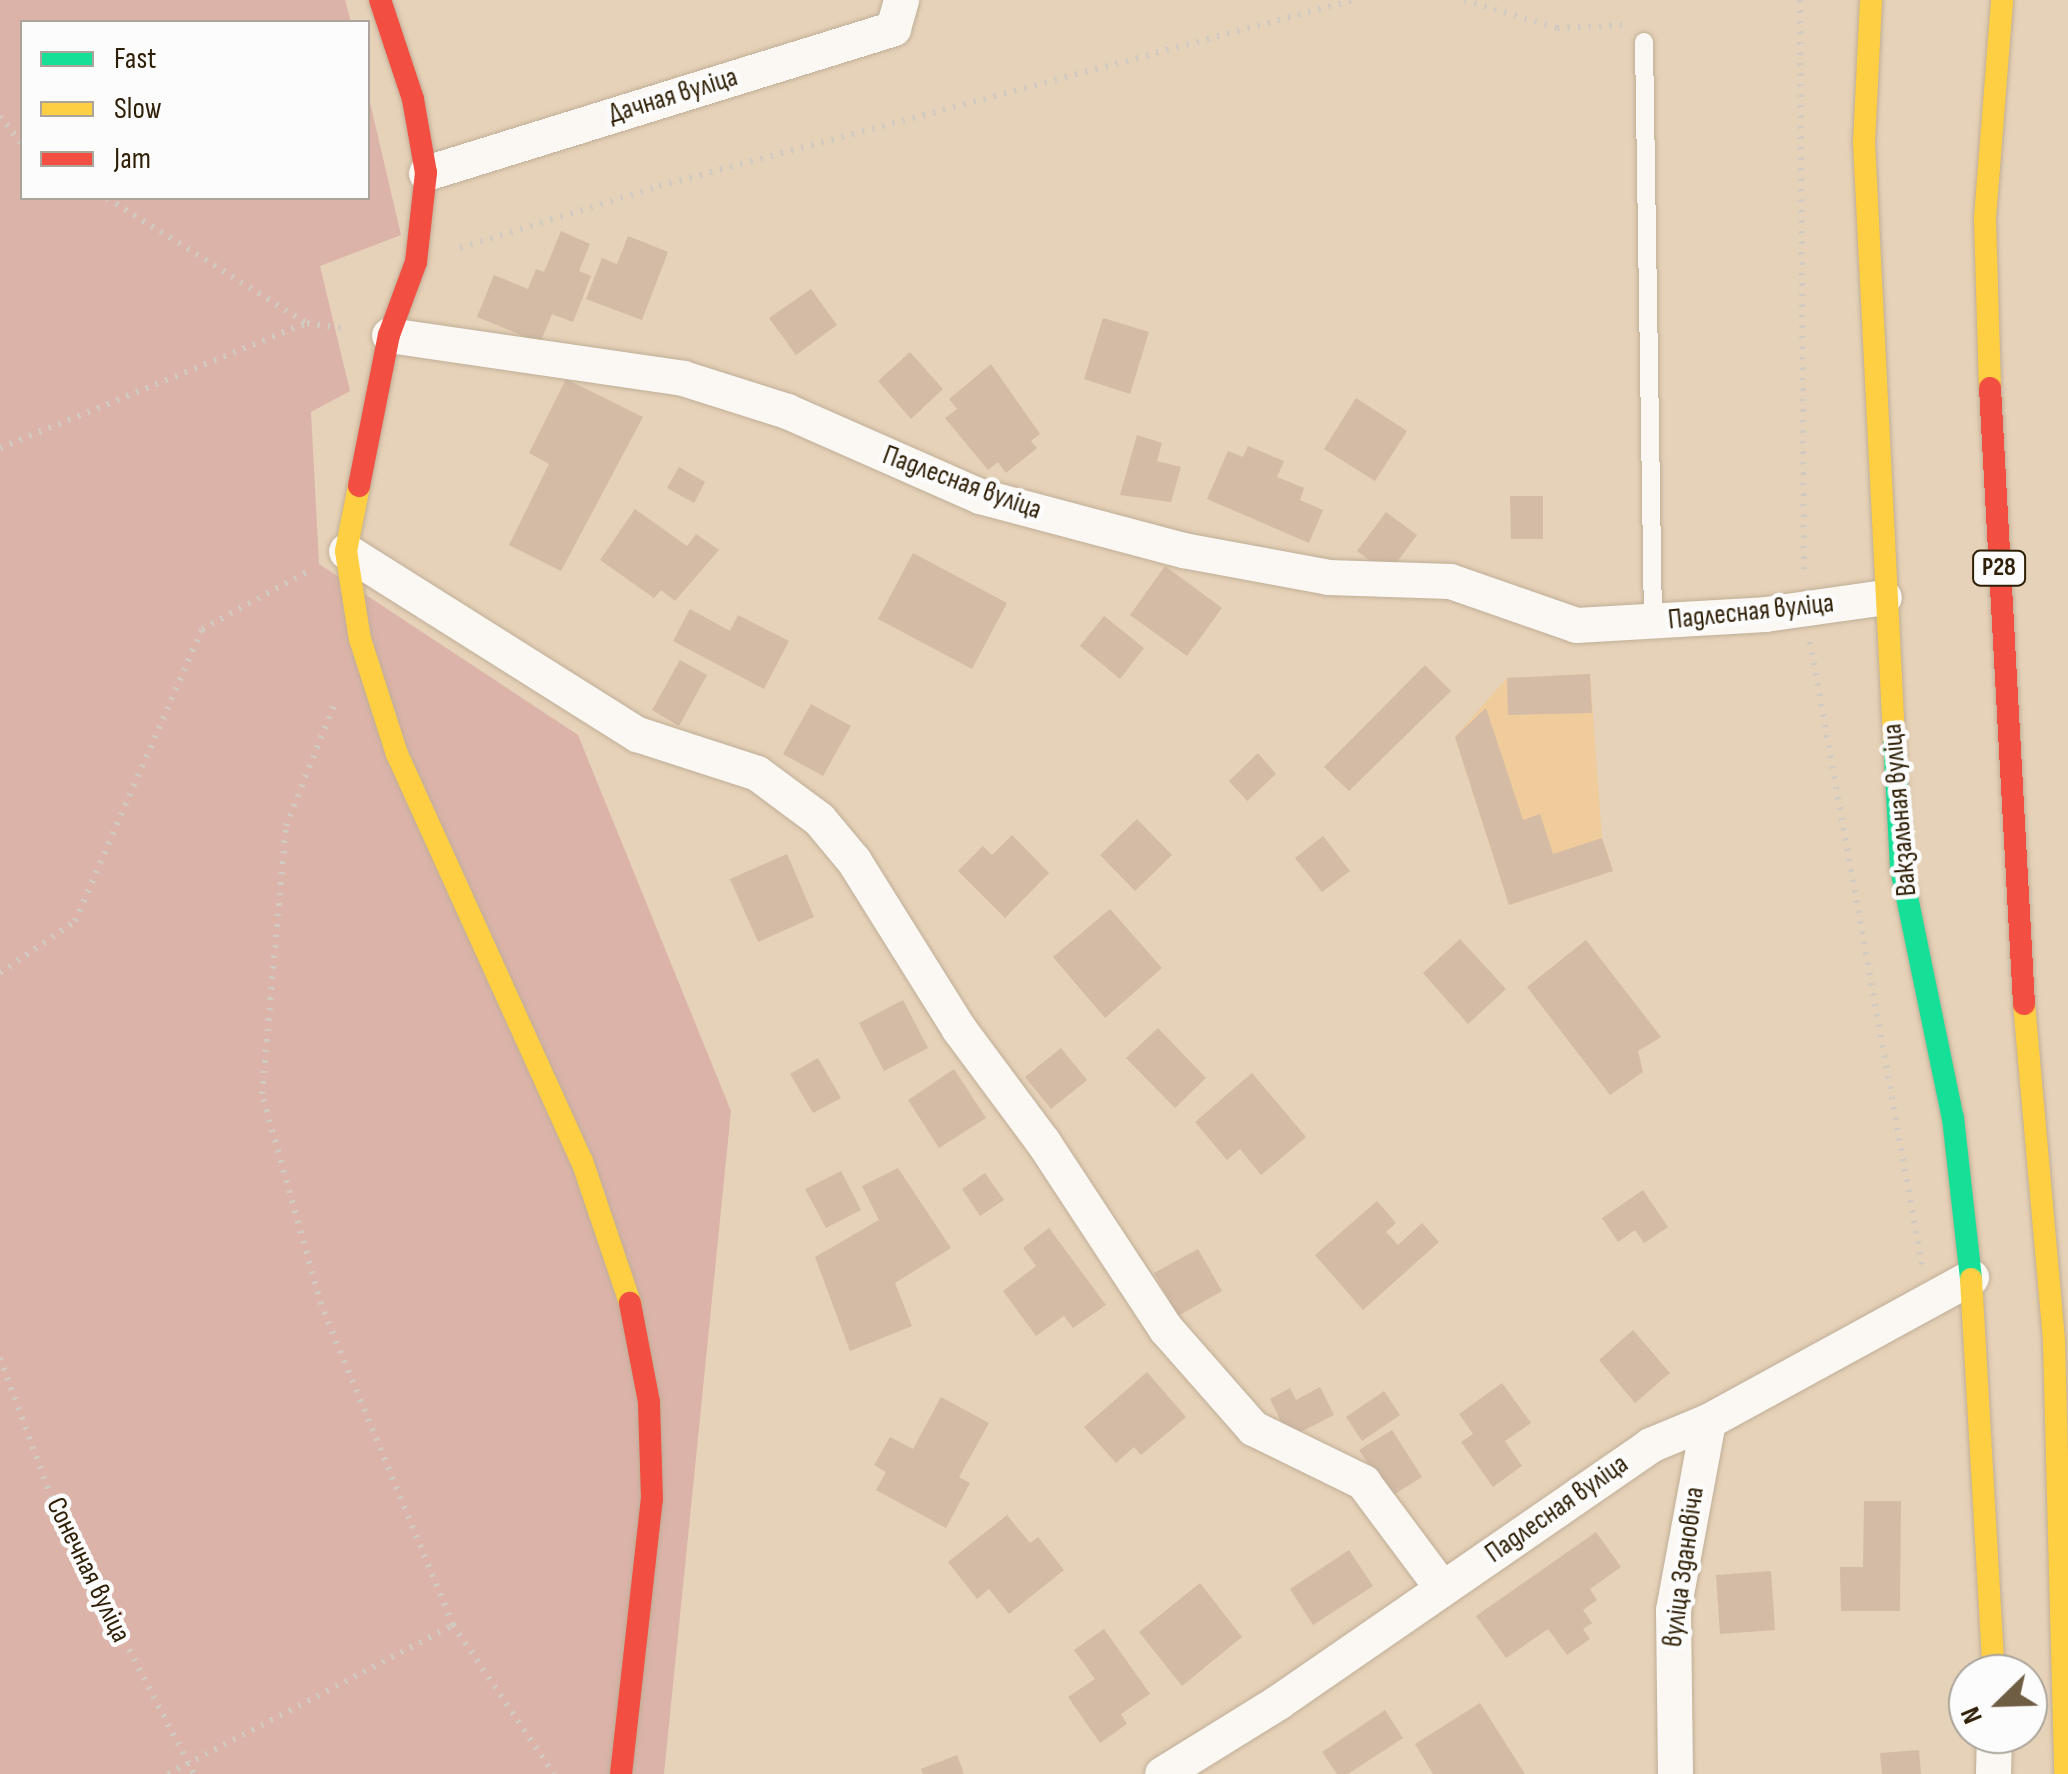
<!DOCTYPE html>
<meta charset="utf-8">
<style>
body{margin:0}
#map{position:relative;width:2068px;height:1774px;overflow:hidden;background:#e6d2b8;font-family:"Sofia Sans Condensed",sans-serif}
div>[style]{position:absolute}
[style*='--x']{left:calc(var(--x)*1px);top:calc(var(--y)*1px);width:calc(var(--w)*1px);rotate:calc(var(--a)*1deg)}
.built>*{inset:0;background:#f0cb9b}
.green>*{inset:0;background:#dbb3a9}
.building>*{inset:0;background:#d3bba6}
.path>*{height:6px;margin-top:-3px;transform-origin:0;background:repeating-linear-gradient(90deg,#d0cac1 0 2.5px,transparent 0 10.5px)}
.roads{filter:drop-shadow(0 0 2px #c0ae97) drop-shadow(0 0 2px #c0ae97)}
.lane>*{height:18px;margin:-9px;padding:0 9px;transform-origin:9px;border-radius:9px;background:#fbf8f4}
.street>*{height:35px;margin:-17.5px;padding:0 17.5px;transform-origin:17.5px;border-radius:17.5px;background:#fbf8f4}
.fast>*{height:22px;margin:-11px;padding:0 11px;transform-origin:11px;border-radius:11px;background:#16e098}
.slow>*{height:22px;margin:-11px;padding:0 11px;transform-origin:11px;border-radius:11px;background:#ffcf43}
.jam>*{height:22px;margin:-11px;padding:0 11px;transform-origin:11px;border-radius:11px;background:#f24e42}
span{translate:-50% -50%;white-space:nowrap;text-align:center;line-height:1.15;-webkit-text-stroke:9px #fcfcfc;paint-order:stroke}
.shield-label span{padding:2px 8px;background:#fcfcfc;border:2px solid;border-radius:8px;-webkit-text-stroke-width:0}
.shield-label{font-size:25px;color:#2f1f06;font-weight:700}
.street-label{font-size:28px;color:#2f1f06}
.legend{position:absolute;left:20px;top:20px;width:350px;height:180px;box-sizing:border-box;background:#fcfcfc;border:2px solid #aaa49a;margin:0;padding:12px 18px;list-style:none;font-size:30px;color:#2f1f06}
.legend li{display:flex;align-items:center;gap:20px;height:50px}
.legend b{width:50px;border:2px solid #aaa49a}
.north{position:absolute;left:1948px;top:1654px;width:100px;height:100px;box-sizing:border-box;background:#fcfcfc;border:2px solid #aaa49a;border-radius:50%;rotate:247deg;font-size:28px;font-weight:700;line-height:40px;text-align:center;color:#2f1f06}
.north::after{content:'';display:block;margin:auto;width:35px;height:45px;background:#6f5e44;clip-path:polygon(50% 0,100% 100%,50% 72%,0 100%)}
</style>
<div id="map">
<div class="built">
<i style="clip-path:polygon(1590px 674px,1602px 838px,1613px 871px,1509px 905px,1455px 737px,1507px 678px)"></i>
</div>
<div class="green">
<i style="clip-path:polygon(0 0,345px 0,351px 22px,22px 22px,22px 198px,368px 198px,368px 94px,401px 235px,320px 266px,350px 391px,311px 412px,319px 564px,578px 735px,731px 1111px,664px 1774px,0 1774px)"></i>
</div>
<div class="building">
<i style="clip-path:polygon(561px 231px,590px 244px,579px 271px,591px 276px,573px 322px,552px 314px,540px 343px,477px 317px,494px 275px,528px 289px,536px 269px,544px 272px)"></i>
<i style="clip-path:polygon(628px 236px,668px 252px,642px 320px,586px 299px,602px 258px,617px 264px)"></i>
<i style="clip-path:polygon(811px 289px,837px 325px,796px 355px,769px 318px)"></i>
<i style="clip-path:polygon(1103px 318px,1149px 332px,1130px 394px,1084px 379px)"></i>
<i style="clip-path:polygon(910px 352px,943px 389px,911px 419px,878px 381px)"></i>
<i style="clip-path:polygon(991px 364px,1040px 434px,1031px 441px,1037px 448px,1006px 473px,998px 462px,988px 470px,945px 418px,957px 409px,949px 399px)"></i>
<i style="clip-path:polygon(566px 379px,643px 417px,561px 571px,509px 545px,549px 464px,529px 453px)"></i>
<i style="clip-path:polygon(1356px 398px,1407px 431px,1375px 481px,1324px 449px)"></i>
<i style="clip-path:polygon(1137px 435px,1162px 443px,1157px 461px,1181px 467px,1171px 502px,1120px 495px)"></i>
<i style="clip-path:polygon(1248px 446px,1284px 461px,1277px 477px,1304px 488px,1300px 500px,1323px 510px,1309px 543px,1207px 499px,1228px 451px,1243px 457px)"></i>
<i style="clip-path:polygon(679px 467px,705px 482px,694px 503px,667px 488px)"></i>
<i style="clip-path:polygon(1510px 496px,1543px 496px,1543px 539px,1511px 539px)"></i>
<i style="clip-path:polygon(635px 509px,687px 546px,696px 534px,719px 550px,675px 601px,661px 590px,654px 598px,600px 560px)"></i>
<i style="clip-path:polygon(1386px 512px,1417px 535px,1388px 574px,1357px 551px)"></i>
<i style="clip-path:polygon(913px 553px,1007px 603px,972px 669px,878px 619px)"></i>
<i style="clip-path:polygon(1165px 566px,1222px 608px,1187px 656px,1130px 615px)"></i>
<i style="clip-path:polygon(690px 609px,730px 631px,738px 615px,789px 641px,764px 689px,673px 641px)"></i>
<i style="clip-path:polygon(1104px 616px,1144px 648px,1120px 679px,1080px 646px)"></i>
<i style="clip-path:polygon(680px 660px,707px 675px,679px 726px,652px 710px)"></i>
<i style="clip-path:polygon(1425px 665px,1451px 691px,1349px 791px,1324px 767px)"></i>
<i style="clip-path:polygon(1590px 674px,1592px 713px,1508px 715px,1507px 678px)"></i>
<i style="clip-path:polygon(811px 704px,851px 726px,823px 776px,783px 754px)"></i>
<i style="clip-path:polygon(1486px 708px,1523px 820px,1540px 814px,1553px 854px,1602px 838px,1613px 871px,1509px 905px,1455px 737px)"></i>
<i style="clip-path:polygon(1258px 753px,1276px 774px,1247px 801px,1229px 781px)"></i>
<i style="clip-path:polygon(1137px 819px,1172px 855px,1135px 891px,1100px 855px)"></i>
<i style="clip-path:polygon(1012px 835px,1049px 873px,1005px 918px,958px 871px,983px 846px,992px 855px)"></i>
<i style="clip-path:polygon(1323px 836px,1350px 871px,1322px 892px,1295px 858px)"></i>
<i style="clip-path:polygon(787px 854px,814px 917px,758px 942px,730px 879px)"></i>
<i style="clip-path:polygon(1110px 909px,1162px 968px,1105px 1018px,1053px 957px)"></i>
<i style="clip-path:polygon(1460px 939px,1506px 989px,1468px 1024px,1423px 973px)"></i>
<i style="clip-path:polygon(1586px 940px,1661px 1037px,1638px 1051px,1643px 1072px,1610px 1095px,1527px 987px)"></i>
<i style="clip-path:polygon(903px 1000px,928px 1048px,884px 1071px,859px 1023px)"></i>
<i style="clip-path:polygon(1158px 1028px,1206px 1078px,1175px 1108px,1126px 1058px)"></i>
<i style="clip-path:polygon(1061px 1048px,1087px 1080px,1051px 1109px,1025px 1077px)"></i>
<i style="clip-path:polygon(818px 1058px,841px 1098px,813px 1113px,790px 1074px)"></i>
<i style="clip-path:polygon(954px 1069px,986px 1118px,939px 1148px,908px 1100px)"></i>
<i style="clip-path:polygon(1252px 1073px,1306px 1137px,1261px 1175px,1240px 1149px,1227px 1160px,1195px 1122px)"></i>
<i style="clip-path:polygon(898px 1168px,951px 1248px,895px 1283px,912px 1326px,850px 1351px,815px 1257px,879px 1220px,862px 1186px)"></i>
<i style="clip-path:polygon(841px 1171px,861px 1210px,826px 1228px,805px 1189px)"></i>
<i style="clip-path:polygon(985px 1173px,1004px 1200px,980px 1216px,962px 1189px)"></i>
<i style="clip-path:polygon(1643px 1190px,1668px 1227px,1644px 1243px,1635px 1230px,1618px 1242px,1602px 1218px)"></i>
<i style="clip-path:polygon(1377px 1201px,1396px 1223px,1386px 1232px,1398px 1245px,1422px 1223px,1439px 1242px,1363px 1310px,1315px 1255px)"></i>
<i style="clip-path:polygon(1049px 1228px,1106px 1305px,1073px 1328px,1064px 1316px,1036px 1336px,1003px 1291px,1036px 1266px,1023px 1248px)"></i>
<i style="clip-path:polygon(1198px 1249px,1222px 1291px,1178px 1316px,1154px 1273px)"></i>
<i style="clip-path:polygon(1633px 1330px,1670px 1373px,1635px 1403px,1599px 1360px)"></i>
<i style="clip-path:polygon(1147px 1372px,1186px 1417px,1141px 1455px,1134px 1447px,1116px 1463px,1084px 1427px)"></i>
<i style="clip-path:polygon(1502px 1383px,1531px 1423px,1505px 1441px,1522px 1466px,1493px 1487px,1461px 1442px,1473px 1434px,1459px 1414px)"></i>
<i style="clip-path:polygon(1320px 1387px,1334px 1415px,1289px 1438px,1270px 1399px,1290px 1388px,1296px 1400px)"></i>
<i style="clip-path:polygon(1384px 1391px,1400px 1415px,1362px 1441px,1346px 1417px)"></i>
<i style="clip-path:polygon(941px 1397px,989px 1423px,959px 1477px,970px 1483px,946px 1528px,876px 1490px,886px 1472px,874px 1465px,890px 1437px,913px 1449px)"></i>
<i style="clip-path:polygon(1392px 1430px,1422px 1477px,1390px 1497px,1359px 1450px)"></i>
<i style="clip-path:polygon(1864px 1501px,1901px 1501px,1900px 1611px,1841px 1611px,1840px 1567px,1863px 1567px)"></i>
<i style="clip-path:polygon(1007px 1515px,1030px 1543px,1038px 1537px,1064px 1570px,1009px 1614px,989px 1589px,977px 1599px,948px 1562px)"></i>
<i style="clip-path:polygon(1596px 1532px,1621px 1567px,1590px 1589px,1597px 1600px,1583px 1610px,1592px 1623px,1583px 1629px,1590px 1639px,1567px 1655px,1548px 1629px,1506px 1658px,1476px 1616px)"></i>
<i style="clip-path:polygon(1349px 1550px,1373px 1586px,1313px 1625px,1290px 1589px)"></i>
<i style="clip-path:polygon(1771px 1571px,1775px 1630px,1720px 1634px,1716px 1575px)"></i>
<i style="clip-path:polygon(1200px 1583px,1242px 1637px,1182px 1686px,1139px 1632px)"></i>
<i style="clip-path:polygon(1104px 1629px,1150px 1694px,1121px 1714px,1127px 1724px,1100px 1743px,1068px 1697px,1095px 1679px,1074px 1650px)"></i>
<i style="clip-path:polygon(1480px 1703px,1525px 1774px,1433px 1774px,1415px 1744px)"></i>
<i style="clip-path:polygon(1385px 1710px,1403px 1738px,1348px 1774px,1337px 1774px,1322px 1752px)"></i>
<i style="clip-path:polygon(1919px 1750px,1921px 1774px,1882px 1774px,1880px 1753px)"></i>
<i style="clip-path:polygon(957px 1755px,964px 1774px,923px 1774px,921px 1769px)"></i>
</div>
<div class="path">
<i style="--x:1464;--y:0;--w:97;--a:16.8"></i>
<i style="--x:1557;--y:28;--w:67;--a:-2.6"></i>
<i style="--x:1800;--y:0;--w:575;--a:89.6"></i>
<i style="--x:0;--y:116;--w:36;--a:52"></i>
<i style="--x:107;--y:198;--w:235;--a:32.1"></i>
<i style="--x:460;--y:248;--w:208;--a:-17.3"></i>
<i style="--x:659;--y:186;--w:718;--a:-15"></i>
<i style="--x:0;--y:448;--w:331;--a:-22.2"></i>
<i style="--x:307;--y:323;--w:41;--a:8.3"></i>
<i style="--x:1810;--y:642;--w:633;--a:79.81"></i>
<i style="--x:0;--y:973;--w:91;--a:-34.7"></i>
<i style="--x:75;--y:921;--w:318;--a:-66.5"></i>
<i style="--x:202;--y:629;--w:123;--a:-28.6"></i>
<i style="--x:0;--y:1358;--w:162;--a:69.8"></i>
<i style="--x:56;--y:1510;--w:298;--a:62.4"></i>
<i style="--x:453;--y:1625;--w:180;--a:55.9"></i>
<i style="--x:1957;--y:1695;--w:33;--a:90"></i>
<i style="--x:168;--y:1774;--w:322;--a:-27.6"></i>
<i style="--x:453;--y:1625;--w:347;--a:-112.4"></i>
<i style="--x:321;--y:1304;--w:218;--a:-105.7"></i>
<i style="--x:262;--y:1094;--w:269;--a:-84.9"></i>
<i style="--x:286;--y:826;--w:133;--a:-68.4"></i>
</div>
<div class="roads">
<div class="lane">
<i style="--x:1644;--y:42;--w:579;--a:89.11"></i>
</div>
<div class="street">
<i style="--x:426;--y:173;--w:489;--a:-17.2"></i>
<i style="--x:893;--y:28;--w:29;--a:-74"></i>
<i style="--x:389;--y:335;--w:297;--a:8.3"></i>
<i style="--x:683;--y:378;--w:109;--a:17.6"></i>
<i style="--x:787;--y:411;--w:211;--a:23.8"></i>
<i style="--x:980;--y:496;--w:210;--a:14.9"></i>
<i style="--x:1183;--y:550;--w:147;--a:10.5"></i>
<i style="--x:1328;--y:577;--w:122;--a:1.9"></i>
<i style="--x:1450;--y:581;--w:133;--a:19.2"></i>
<i style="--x:1576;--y:625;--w:189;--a:-3.3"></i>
<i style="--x:1765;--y:614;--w:120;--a:-8.1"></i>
<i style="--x:346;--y:551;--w:344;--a:32.2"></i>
<i style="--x:637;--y:734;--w:126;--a:18"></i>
<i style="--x:757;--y:773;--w:77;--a:36.6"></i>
<i style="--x:819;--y:819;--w:55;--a:50.2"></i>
<i style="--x:854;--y:861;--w:198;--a:58"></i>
<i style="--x:959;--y:1029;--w:141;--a:53.4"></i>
<i style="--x:1043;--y:1142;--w:224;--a:56.7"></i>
<i style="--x:1166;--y:1329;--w:132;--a:48.7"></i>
<i style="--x:1253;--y:1428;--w:123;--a:26.1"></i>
<i style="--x:1363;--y:1482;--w:132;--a:53.3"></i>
<i style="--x:1162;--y:1774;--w:137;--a:-31.8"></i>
<i style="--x:1278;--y:1702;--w:452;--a:-34.6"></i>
<i style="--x:1650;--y:1445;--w:63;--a:-22.5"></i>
<i style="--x:1708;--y:1421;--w:300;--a:-28.7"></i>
<i style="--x:1675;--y:1774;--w:164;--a:-90.7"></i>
<i style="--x:1673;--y:1610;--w:192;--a:-79.5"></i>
<i style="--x:1993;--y:1774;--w:40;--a:-88.6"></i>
</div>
<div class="fast">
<i style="--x:1894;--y:738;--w:130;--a:86.9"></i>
<i style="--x:1901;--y:868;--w:255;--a:78.3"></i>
<i style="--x:1953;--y:1118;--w:162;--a:83.6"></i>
</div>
<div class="slow">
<i style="--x:1871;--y:0;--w:142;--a:92.8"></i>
<i style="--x:1864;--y:142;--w:597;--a:87.12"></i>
<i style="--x:1990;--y:388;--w:170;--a:-91.7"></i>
<i style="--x:1985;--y:218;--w:219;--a:-85.5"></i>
<i style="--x:359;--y:486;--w:66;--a:101.3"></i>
<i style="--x:346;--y:551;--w:89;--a:81"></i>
<i style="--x:360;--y:639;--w:121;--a:72.2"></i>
<i style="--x:397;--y:754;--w:447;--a:65.6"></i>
<i style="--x:582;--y:1161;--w:150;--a:71.3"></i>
<i style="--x:2024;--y:1004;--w:339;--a:84.9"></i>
<i style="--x:2054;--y:1342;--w:432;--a:88.5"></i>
<i style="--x:1971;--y:1279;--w:396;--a:86.7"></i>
</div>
<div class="jam">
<i style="--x:1990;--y:388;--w:617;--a:86.84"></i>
<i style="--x:359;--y:486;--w:154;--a:-78.8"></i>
<i style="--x:389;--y:335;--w:78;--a:-69.7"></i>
<i style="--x:416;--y:262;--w:90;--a:-83.6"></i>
<i style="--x:426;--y:173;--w:75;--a:-100"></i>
<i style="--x:413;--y:99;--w:104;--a:-108.4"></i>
<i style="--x:621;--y:1774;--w:277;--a:-83.6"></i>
<i style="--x:652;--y:1499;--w:97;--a:-91.8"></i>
<i style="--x:649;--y:1402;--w:101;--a:-100.9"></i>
</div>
</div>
<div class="shield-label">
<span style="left:1999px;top:568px">Р28</span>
</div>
<div class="street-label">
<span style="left:673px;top:96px;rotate:-17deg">Дачная вуліца</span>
<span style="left:962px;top:483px;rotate:20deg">Падлесная вуліца</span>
<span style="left:1751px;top:612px;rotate:-6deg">Падлесная вуліца</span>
<span style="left:1900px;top:810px;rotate:-95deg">Вакзальная вуліца</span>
<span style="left:1557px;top:1509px;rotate:-35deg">Падлесная вуліца</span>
<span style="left:1684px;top:1567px;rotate:-82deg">вуліца Здановіча</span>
<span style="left:88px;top:1570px;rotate:64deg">Сонечная вуліца</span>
</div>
<ul class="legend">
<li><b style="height:12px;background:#16e098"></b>Fast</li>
<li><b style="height:12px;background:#ffcf43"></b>Slow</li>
<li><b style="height:12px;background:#f24e42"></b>Jam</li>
</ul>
<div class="north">N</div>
</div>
